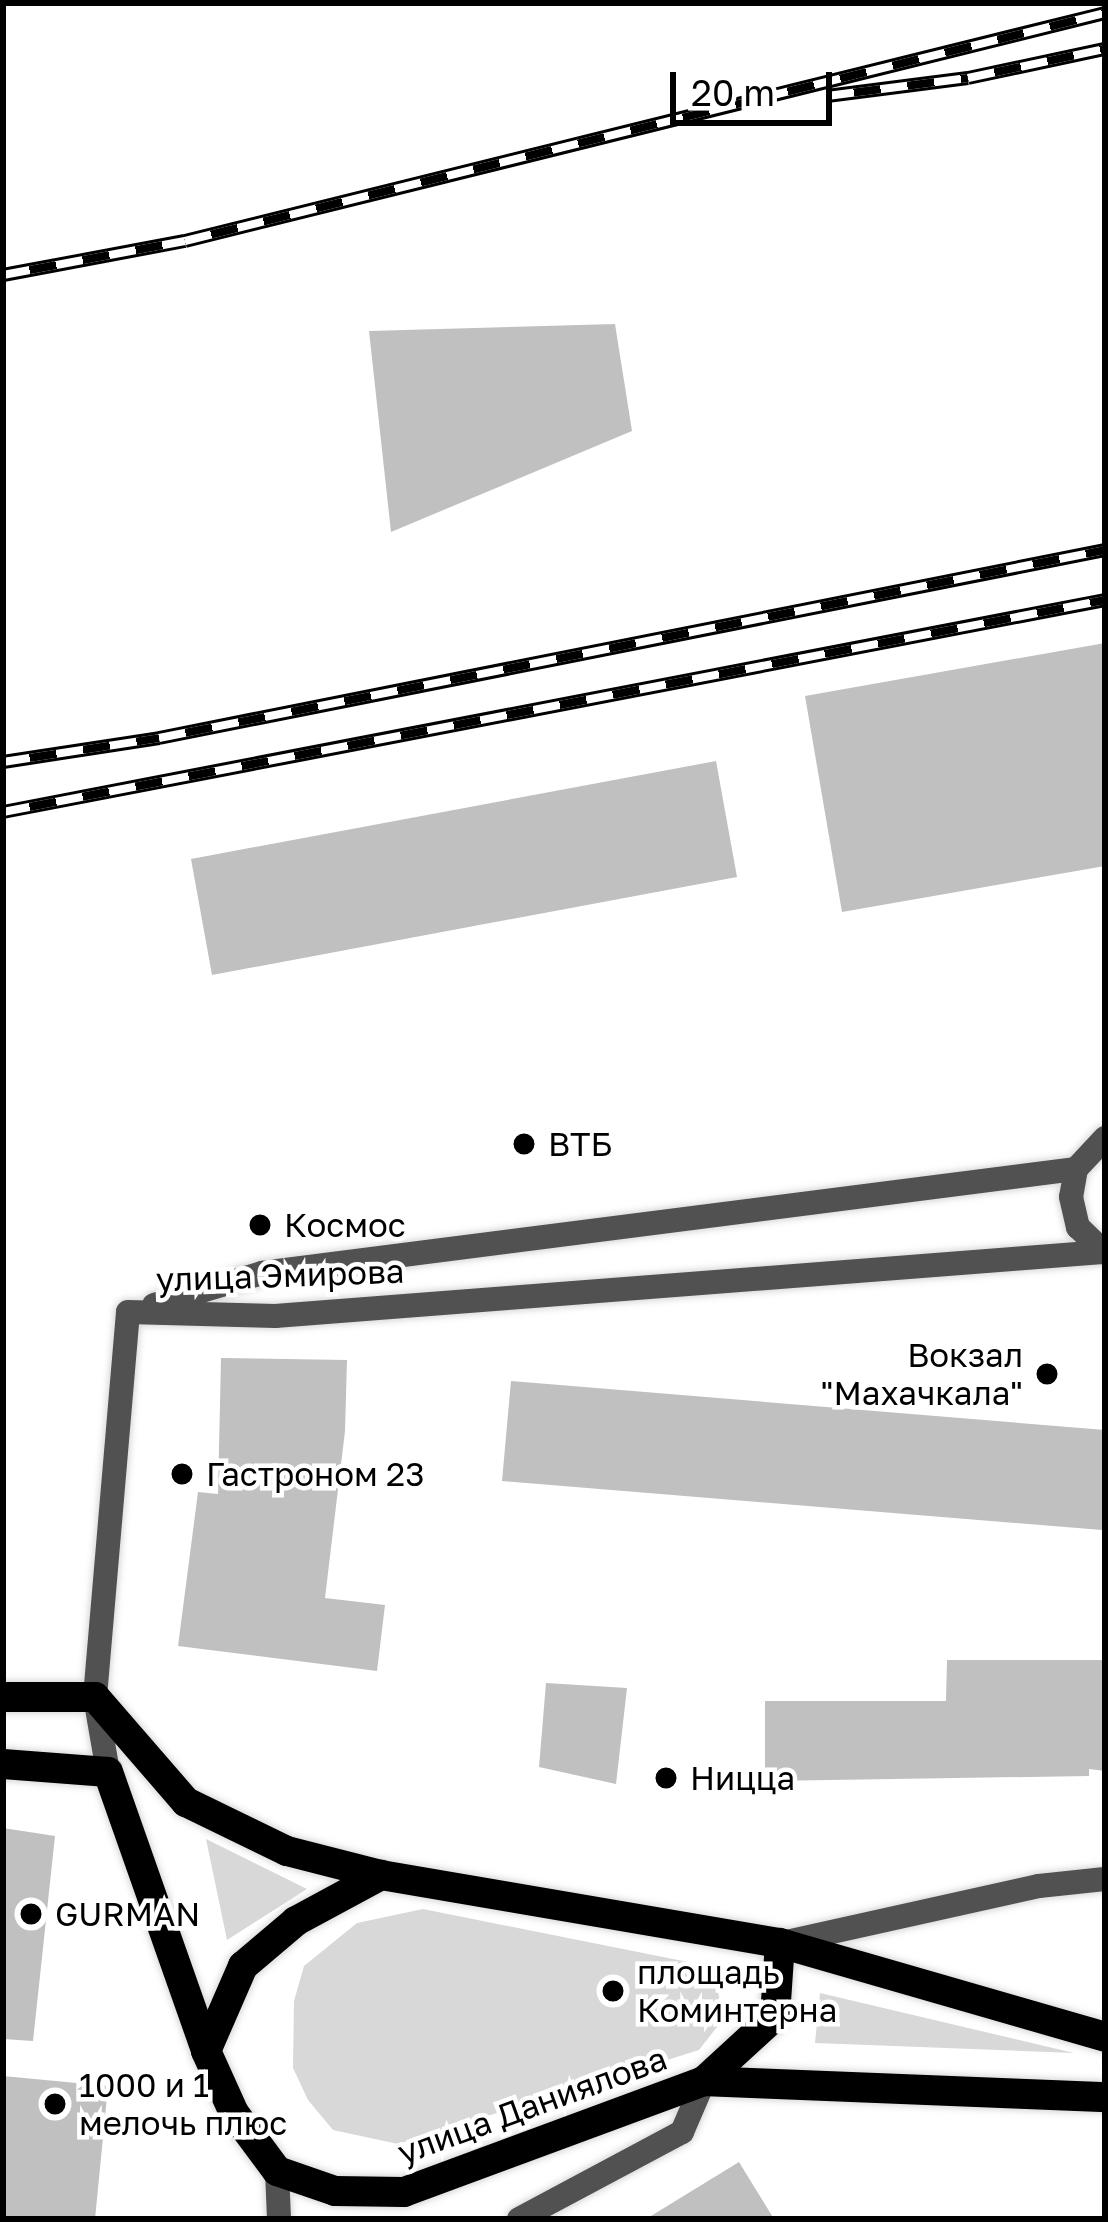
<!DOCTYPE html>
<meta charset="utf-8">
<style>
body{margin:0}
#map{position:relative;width:1108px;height:2222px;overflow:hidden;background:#fff;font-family:"Golos Text",sans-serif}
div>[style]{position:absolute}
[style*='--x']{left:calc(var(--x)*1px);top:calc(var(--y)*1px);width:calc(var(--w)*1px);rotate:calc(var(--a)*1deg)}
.green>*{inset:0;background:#d8d8d8}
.building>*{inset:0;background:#c0c0c0}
.roads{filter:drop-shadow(0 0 3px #dbdbdb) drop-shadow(0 0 3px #dbdbdb)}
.minor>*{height:24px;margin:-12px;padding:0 12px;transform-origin:12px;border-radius:12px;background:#515151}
.tertiary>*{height:24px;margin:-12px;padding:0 12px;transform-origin:12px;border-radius:12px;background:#515151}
.primary>*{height:30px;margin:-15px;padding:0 15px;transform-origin:15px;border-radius:15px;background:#000}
.rail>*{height:14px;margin-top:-7px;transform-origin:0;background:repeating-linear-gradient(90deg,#fff 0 27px,#000 0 54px);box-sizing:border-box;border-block:3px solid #000}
.dots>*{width:33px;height:33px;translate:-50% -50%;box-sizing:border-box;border:6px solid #fff;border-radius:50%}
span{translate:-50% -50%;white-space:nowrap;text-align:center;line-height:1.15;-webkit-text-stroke:9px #fff;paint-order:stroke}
.poi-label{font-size:33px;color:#000}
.left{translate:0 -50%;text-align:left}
.right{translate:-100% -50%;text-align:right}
.street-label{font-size:33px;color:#000}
.frame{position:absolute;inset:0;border:6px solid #000;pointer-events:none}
.scale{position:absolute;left:670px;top:72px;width:162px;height:54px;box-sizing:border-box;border:6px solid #000;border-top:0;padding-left:15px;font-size:36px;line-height:42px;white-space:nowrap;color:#000;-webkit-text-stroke:9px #fff;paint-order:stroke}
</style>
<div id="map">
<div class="green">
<i style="clip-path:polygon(206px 1839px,307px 1889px,227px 1940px)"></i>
<i style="clip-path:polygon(423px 1909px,688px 1962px,705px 1971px,718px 1992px,724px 2018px,699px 2050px,398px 2144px,333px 2130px,308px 2100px,293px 2068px,294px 2001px,304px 1966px,357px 1923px)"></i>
<i style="clip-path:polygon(820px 1993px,1074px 2053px,815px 2043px)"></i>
</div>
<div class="building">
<i style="clip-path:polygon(615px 324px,632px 431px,391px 532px,369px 331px)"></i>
<i style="clip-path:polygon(1105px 643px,1105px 866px,842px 912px,805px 696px)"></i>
<i style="clip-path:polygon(716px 761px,737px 877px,212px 975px,191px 859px)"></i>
<i style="clip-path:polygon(221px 1358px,347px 1360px,345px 1431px,325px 1598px,385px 1605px,377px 1671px,178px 1646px,198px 1492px,218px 1494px)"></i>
<i style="clip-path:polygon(511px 1381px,1105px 1430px,1102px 1530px,502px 1481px)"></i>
<i style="clip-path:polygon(947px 1660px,1105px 1660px,1105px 1771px,1089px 1769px,1089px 1776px,765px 1781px,765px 1701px,946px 1701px)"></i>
<i style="clip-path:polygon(546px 1683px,627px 1688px,616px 1784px,539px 1767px)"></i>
<i style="clip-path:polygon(3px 1828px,55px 1836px,33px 2041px,3px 2039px)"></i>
<i style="clip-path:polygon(3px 2076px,108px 2086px,95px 2219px,3px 2219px)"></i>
<i style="clip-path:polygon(739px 2162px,774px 2219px,646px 2219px)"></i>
</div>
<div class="roads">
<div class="minor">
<i style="--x:782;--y:1943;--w:263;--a:-12.5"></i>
<i style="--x:1039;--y:1886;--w:66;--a:-6.1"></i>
<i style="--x:277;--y:2171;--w:48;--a:87.6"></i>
<i style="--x:519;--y:2219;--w:185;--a:-28.1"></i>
<i style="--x:682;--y:2132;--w:56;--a:-66.7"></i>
</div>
<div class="tertiary">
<i style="--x:1105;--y:1138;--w:42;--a:133.1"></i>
<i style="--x:1076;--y:1169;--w:28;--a:100"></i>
<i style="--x:1071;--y:1197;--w:31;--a:77"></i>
<i style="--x:1078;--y:1227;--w:37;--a:44"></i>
<i style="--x:154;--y:1305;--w:113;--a:-16.5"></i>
<i style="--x:262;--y:1273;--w:821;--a:-7.28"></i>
<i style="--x:128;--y:1312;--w:147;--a:1.6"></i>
<i style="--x:275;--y:1316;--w:830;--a:-4.42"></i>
<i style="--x:108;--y:1772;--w:76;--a:-99.8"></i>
<i style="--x:95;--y:1697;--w:386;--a:-85.1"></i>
</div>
<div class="primary">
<i style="--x:3;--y:1697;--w:92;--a:0"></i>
<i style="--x:95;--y:1697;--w:139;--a:49.1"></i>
<i style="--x:186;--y:1802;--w:112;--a:25.9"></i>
<i style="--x:287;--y:1851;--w:97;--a:14.3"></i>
<i style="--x:381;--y:1875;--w:405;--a:9.7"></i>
<i style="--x:780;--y:1943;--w:338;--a:16.1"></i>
<i style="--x:3;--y:1764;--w:105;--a:4.4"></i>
<i style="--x:108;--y:1772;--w:296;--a:70.6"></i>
<i style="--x:206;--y:2051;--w:68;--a:65.7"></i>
<i style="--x:234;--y:2113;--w:72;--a:53.4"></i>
<i style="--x:277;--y:2171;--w:61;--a:19"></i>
<i style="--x:335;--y:2191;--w:69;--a:0.8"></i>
<i style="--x:404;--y:2192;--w:320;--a:-20.3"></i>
<i style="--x:704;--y:2081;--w:401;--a:2.3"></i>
<i style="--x:206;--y:2051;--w:93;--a:-66.5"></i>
<i style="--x:243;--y:1966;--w:70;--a:-40.3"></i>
<i style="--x:296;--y:1921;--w:97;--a:-28.4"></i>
<i style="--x:704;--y:2081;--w:96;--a:-42.5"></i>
<i style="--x:775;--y:2016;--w:73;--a:-86.1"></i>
</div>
</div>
<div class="rail">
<i style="--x:827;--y:96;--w:142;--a:-7.3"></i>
<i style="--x:968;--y:78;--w:140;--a:-12"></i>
<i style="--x:3;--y:275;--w:185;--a:-10.6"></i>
<i style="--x:185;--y:241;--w:948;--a:-13.92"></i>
<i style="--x:3;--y:762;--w:158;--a:-8.7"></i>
<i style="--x:159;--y:738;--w:964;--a:-11.24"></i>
<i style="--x:3;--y:812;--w:1122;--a:-10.89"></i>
</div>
<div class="dots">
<i style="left:524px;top:1144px;background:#000"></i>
<i style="left:260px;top:1225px;background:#000"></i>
<i style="left:1047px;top:1374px;background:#000"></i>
<i style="left:182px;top:1474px;background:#000"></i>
<i style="left:666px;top:1778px;background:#000"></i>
<i style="left:31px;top:1914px;background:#000"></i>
<i style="left:613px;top:1991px;background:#000"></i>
<i style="left:55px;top:2104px;background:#000"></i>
</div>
<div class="poi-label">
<span class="left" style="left:548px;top:1144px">ВТБ</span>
<span class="left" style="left:284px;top:1225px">Космос</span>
<span class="right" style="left:1023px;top:1374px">Вокзал<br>"Махачкала"</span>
<span class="left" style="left:206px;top:1474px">Гастроном 23</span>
<span class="left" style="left:690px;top:1778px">Ницца</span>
<span class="left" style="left:55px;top:1914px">GURMAN</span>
<span class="left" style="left:637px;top:1991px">площадь<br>Коминтерна</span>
<span class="left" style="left:79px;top:2104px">1000 и 1<br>мелочь плюс</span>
</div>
<div class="street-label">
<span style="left:280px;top:1275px;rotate:-2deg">улица Эмирова</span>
<span style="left:532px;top:2105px;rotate:-20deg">улица Даниялова</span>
</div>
<div class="frame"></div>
<div class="scale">20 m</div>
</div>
